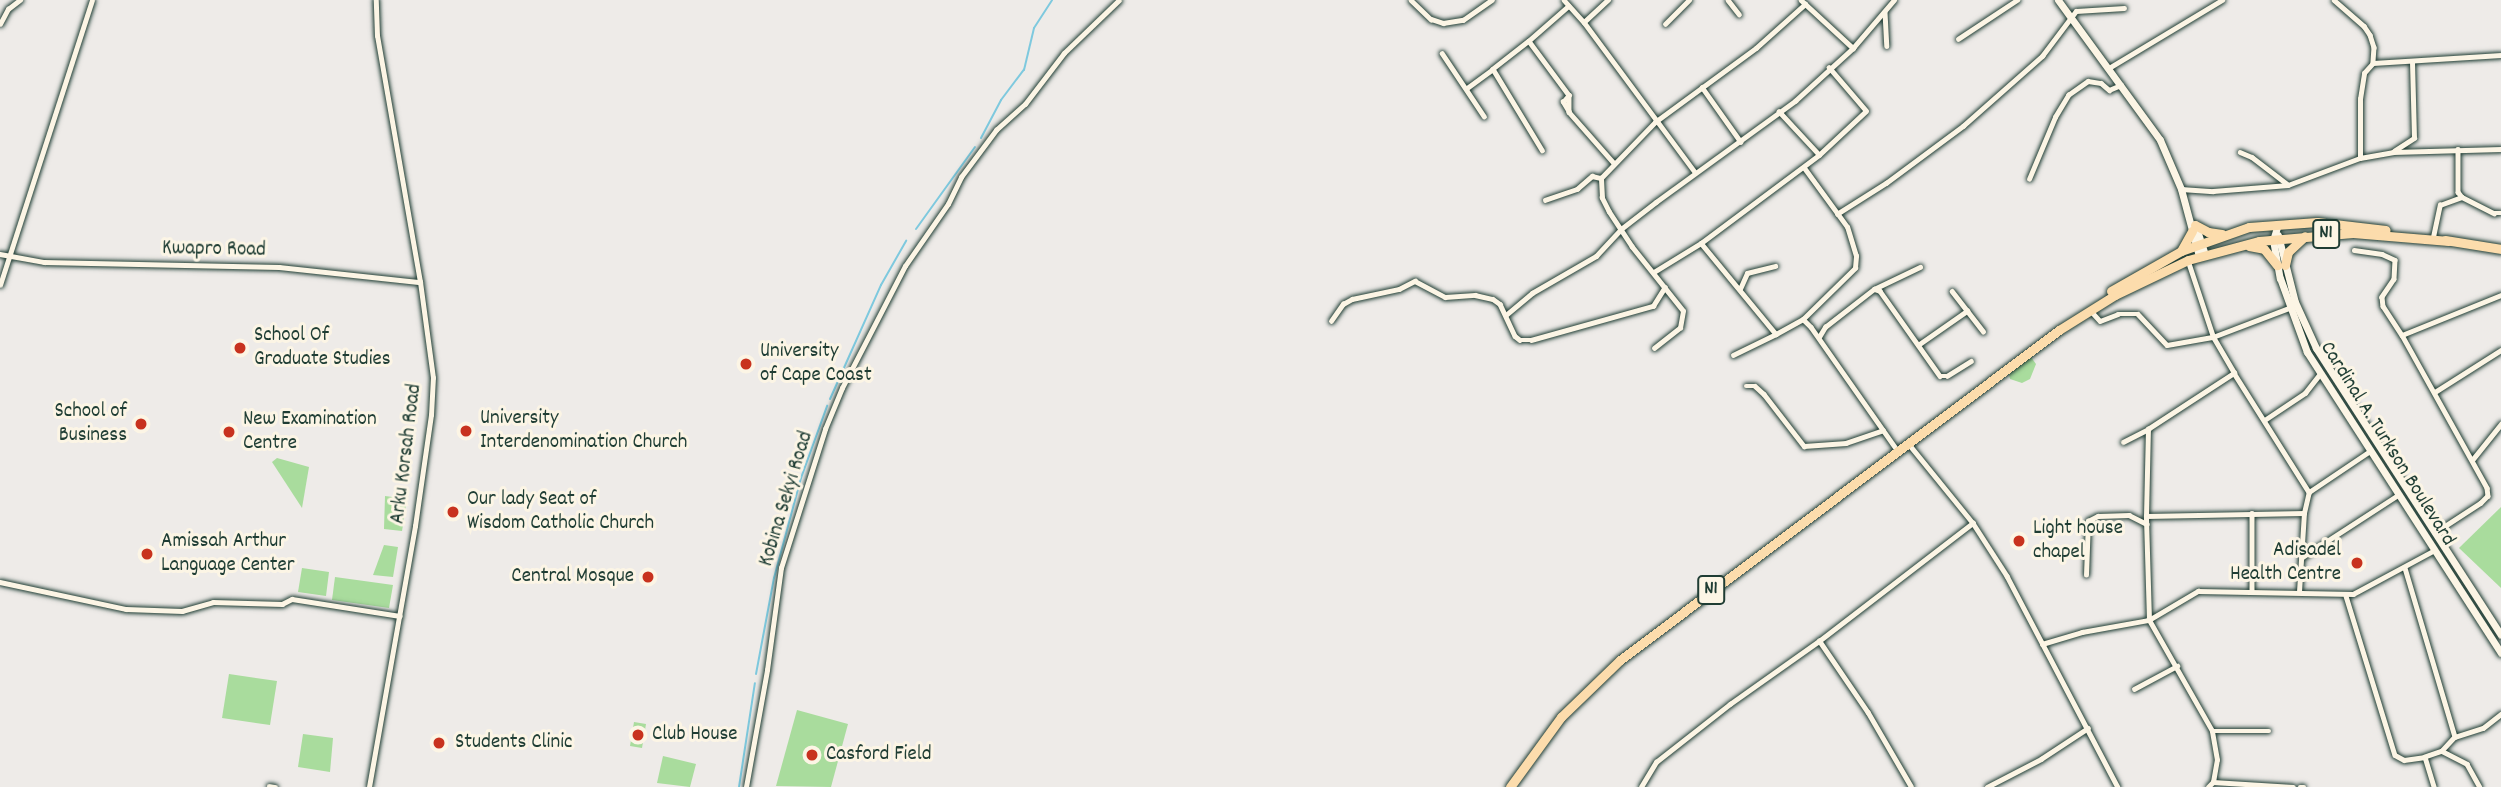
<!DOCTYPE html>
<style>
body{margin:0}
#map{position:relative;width:2501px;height:787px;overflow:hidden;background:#eeebe8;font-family:Dekko,sans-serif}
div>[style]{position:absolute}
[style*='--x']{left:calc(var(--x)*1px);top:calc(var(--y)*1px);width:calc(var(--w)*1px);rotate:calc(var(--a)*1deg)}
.green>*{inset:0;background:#a9dc9d}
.stream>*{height:2px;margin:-1px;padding:0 1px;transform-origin:1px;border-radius:1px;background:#7ec9de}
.roads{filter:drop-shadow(0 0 2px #1f3d34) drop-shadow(0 0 2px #1f3d34)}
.street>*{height:4.5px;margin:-2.25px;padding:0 2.25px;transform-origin:2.25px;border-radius:2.25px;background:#fcf5e5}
.secondary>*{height:7px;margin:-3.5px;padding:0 3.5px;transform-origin:3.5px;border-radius:3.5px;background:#fcf5e5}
.highway>*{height:9px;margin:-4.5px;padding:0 4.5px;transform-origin:4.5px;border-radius:4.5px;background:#fcdcac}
.dots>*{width:19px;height:19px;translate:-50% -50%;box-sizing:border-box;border:4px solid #fcf5e5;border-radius:50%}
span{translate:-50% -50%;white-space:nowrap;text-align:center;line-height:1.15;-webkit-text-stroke:6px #fcf5e5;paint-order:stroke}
.shield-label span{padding:2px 5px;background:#fcf5e5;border:2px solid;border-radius:5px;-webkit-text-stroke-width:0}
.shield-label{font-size:19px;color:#1f3d34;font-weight:700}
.street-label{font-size:21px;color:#1f3d34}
.poi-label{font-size:21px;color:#1f3d34}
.left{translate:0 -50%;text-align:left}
.right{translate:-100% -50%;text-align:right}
</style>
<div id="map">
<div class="green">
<i style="clip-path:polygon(2031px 357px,2036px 364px,2030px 379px,2022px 383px,2010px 379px,2009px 374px)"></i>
<i style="clip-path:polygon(277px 458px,309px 467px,302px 508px,272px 462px)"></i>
<i style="clip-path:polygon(385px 496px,407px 499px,402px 531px,384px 529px)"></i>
<i style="clip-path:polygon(2501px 507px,2501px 588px,2459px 548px)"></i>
<i style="clip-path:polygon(384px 545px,398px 547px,393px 577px,373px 575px)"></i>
<i style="clip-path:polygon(302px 568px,329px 572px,326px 596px,298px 592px)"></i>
<i style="clip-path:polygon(335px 577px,393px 585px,389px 608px,332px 600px)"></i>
<i style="clip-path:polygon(229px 674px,277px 681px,270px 725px,222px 718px)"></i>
<i style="clip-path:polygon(797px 710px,848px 724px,831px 787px,776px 786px)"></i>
<i style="clip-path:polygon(634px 722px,646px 724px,642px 748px,630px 746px)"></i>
<i style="clip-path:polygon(303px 734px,333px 738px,330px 772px,298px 767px)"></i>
<i style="clip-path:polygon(663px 756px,696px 764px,690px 787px,657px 783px)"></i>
</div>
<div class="stream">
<i style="--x:981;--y:138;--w:43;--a:-62.2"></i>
<i style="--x:1001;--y:100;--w:38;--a:-53"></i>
<i style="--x:1024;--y:70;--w:43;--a:-76.6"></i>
<i style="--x:1034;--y:28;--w:33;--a:-57"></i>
<i style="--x:916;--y:229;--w:101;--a:-54.3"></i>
<i style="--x:830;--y:399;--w:125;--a:-65.9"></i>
<i style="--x:881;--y:285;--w:51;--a:-60.4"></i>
<i style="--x:756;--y:674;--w:98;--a:-79.4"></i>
<i style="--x:774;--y:578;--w:104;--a:-74.9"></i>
<i style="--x:801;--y:478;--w:77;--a:-70.1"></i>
<i style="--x:739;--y:787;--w:105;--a:-81.3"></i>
</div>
<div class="roads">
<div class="street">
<i style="--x:1411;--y:0;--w:28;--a:44"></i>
<i style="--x:1431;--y:19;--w:13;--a:18"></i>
<i style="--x:1443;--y:23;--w:20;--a:-9"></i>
<i style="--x:1463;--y:20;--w:35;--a:-35"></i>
<i style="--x:1564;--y:0;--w:30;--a:48"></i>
<i style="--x:1584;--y:22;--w:187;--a:53.5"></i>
<i style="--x:1728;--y:0;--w:18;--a:52"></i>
<i style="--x:1801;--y:0;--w:71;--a:42.7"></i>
<i style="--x:2334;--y:0;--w:40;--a:41"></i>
<i style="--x:2364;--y:26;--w:11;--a:56"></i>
<i style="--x:2370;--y:35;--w:13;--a:72"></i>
<i style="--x:2374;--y:47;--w:16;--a:94"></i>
<i style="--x:2373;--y:63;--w:128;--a:-3.6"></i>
<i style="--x:1569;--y:6;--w:53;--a:138.8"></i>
<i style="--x:1529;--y:41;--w:67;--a:53.5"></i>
<i style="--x:1569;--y:95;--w:17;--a:90"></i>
<i style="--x:1569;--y:112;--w:68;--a:48.6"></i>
<i style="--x:1885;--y:12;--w:34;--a:87"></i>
<i style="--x:1584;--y:22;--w:33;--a:-43"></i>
<i style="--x:0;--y:24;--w:17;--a:-62"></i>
<i style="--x:8;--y:9;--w:15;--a:-37"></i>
<i style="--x:1665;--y:24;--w:34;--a:-45"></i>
<i style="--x:1958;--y:39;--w:71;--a:-33.5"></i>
<i style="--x:1529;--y:41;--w:46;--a:142.1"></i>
<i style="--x:1493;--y:69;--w:95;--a:58.8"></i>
<i style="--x:1442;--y:53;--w:76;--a:56.3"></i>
<i style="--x:2109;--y:68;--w:132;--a:-31"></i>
<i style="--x:1702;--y:87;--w:67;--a:54.7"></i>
<i style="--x:1467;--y:88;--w:32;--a:-36"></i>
<i style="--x:1569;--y:112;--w:12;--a:-121"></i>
<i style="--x:1563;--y:102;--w:9;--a:-49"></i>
<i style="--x:2458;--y:149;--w:43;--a:90"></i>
<i style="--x:2458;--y:192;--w:6;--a:51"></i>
<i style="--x:2462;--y:197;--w:36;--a:27"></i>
<i style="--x:2494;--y:213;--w:7;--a:0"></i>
<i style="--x:2394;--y:151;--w:24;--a:-33"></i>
<i style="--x:2414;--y:138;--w:75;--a:-91.5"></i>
<i style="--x:2240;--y:152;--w:13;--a:23"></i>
<i style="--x:2252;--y:157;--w:44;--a:37.6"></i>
<i style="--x:1819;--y:155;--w:64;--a:-43.1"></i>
<i style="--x:1866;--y:111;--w:57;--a:-130.7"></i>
<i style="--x:2360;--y:158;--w:59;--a:-90"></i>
<i style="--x:2360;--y:99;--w:26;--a:-81"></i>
<i style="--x:2364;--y:73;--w:13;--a:-48"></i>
<i style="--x:2029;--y:179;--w:67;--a:-67.2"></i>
<i style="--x:2055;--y:117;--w:26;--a:-59"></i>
<i style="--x:2068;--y:95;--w:24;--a:-35"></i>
<i style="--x:2088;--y:81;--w:13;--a:9"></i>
<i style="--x:2101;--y:83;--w:11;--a:41"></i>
<i style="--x:2109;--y:90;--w:13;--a:-23"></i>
<i style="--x:2181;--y:189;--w:32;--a:4"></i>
<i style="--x:2213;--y:191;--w:75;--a:-4.6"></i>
<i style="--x:2288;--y:185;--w:77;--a:-20.6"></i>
<i style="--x:2360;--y:158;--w:34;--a:-10"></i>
<i style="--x:2393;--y:152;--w:108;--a:-1.6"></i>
<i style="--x:1545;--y:200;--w:34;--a:-19"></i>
<i style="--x:1577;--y:189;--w:20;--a:-41"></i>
<i style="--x:1592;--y:176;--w:9;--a:13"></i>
<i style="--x:1837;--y:214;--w:58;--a:-32.3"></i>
<i style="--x:1886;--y:183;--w:96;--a:-36.5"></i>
<i style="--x:1963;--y:126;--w:106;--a:-41.5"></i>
<i style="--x:2042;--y:56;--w:56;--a:-52.9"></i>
<i style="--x:2076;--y:11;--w:48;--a:-3.6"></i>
<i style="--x:2433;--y:237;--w:33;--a:-78"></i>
<i style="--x:2440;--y:205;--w:23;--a:-20"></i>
<i style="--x:1701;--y:243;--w:118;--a:50.5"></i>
<i style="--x:1776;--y:334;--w:31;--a:-29"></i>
<i style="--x:1803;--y:319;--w:11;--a:45"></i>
<i style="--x:1811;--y:327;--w:150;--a:55"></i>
<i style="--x:2354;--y:250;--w:28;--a:8"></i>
<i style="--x:2382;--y:254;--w:14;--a:25"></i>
<i style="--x:2395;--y:260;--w:19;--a:93"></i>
<i style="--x:2394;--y:279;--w:22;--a:124"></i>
<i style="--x:2382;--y:297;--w:9;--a:84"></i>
<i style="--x:2383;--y:306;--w:35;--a:57"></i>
<i style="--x:2402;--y:335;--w:175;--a:60.9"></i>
<i style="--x:2487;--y:488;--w:8;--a:83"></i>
<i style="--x:2488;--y:496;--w:10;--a:135"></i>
<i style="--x:2481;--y:503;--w:55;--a:146.9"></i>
<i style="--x:0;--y:254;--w:45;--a:10.3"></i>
<i style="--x:44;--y:262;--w:235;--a:1.2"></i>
<i style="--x:279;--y:267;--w:142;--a:6.1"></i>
<i style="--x:1654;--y:272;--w:55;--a:-31.7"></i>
<i style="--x:1701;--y:243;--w:147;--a:-36.7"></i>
<i style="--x:1819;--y:155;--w:59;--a:-132.9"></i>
<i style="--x:0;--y:285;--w:299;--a:-72.1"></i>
<i style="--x:1740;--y:289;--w:17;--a:-66"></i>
<i style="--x:1747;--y:273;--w:29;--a:-14"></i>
<i style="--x:1874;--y:289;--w:51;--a:-25.6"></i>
<i style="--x:1952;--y:291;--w:51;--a:52.2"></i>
<i style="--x:2091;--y:311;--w:13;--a:48"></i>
<i style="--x:2100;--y:321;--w:19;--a:-21"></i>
<i style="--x:2118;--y:314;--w:20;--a:0"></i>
<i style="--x:2138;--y:314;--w:42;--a:46.9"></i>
<i style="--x:2167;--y:345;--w:47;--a:-9.9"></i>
<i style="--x:2213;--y:337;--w:79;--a:-108.4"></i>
<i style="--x:1506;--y:315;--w:34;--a:-40"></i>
<i style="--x:1532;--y:293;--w:74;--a:-30"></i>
<i style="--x:1596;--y:256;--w:37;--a:-47"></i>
<i style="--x:1621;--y:229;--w:44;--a:-37.6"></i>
<i style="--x:1656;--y:202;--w:172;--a:-36"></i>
<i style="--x:1795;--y:101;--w:79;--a:-42.4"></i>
<i style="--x:1853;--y:48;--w:63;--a:-49.5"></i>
<i style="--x:1803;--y:319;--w:73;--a:-44.4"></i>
<i style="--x:1855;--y:268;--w:12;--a:-85"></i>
<i style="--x:1856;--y:256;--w:30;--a:-107"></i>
<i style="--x:1847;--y:227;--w:73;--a:-126.1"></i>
<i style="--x:1331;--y:321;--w:21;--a:-55"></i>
<i style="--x:1343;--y:304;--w:10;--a:-29"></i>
<i style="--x:1352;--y:299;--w:48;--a:-12"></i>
<i style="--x:1399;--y:289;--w:18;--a:-27"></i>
<i style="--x:1415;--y:281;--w:34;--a:28"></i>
<i style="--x:1445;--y:297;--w:30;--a:-4"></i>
<i style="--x:1475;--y:295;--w:18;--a:13"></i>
<i style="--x:1493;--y:299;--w:9;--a:36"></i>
<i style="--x:1500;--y:304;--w:35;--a:65"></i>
<i style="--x:1515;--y:336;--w:6;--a:39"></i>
<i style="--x:1520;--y:340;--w:11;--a:0"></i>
<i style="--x:1531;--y:340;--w:127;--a:-15.6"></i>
<i style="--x:1653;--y:306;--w:22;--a:-58"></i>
<i style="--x:2402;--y:335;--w:107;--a:-22"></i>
<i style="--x:1819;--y:337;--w:12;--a:-59"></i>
<i style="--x:1825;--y:327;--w:62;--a:-37.8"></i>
<i style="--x:1874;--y:289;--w:6;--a:18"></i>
<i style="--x:1880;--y:291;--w:104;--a:54.8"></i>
<i style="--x:1940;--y:376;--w:7;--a:0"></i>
<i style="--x:1947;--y:376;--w:28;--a:-32"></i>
<i style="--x:1918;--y:345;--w:60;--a:-34.8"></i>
<i style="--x:1654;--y:348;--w:33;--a:-38"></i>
<i style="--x:1680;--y:328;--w:17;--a:-80"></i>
<i style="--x:1683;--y:311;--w:82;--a:-128.6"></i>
<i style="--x:1632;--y:247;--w:42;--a:-123.3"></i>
<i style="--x:1609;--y:212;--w:16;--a:-117"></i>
<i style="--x:1602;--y:198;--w:20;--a:-93"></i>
<i style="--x:1601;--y:178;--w:78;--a:-46"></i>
<i style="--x:1655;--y:122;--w:125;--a:-36.2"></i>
<i style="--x:1756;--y:48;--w:66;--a:-41.9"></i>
<i style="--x:1733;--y:355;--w:48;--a:-26"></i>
<i style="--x:2234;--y:373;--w:141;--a:57.8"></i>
<i style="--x:1746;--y:386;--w:9;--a:0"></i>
<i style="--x:1755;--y:386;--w:12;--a:42"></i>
<i style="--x:1764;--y:394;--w:66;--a:52.4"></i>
<i style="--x:1804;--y:446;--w:42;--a:-4.1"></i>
<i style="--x:1846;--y:443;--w:39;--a:-19"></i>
<i style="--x:2435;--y:392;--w:78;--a:-32.5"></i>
<i style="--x:2266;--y:419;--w:47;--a:-33.7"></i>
<i style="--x:2305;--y:393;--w:24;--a:-52"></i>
<i style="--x:2123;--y:442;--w:28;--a:-27"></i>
<i style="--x:1908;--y:443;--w:103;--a:50.9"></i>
<i style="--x:1973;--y:523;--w:63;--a:57.3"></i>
<i style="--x:2007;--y:576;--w:238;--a:62.3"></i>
<i style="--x:2473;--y:459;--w:45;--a:-51.3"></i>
<i style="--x:2252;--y:513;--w:78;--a:90"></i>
<i style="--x:2146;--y:516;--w:158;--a:-1.1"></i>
<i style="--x:2304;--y:513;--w:22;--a:-77"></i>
<i style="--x:2309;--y:492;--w:73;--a:-33.9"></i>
<i style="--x:2301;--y:558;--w:116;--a:-33"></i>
<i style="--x:2405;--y:568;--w:176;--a:73.5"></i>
<i style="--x:2455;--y:737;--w:19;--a:133"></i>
<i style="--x:2442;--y:751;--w:18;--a:161"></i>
<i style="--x:2425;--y:757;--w:31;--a:73"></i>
<i style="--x:2086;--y:575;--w:54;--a:-87.9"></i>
<i style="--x:2088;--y:521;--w:11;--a:-27"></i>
<i style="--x:2098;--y:516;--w:31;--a:-2"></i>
<i style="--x:2129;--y:515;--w:20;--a:27"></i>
<i style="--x:0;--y:582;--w:129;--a:12.1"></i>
<i style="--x:126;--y:609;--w:56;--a:2"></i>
<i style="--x:182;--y:611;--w:32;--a:-16"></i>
<i style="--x:213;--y:602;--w:69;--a:1.7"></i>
<i style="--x:282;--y:604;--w:11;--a:-27"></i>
<i style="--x:292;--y:599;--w:109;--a:8.9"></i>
<i style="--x:2299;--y:592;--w:79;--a:-86.4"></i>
<i style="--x:2346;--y:596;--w:166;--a:72.9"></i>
<i style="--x:2395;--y:755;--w:10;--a:29"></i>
<i style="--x:2404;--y:760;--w:21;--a:-8"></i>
<i style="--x:2042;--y:644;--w:42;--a:-16.7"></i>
<i style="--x:2082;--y:632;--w:68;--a:-10.2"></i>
<i style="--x:2149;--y:620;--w:57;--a:-30.6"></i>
<i style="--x:2198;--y:591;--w:155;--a:1.1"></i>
<i style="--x:2353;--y:594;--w:91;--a:-28.3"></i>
<i style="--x:2134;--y:689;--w:49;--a:-28.1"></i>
<i style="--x:2212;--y:731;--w:57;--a:0"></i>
<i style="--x:2455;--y:737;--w:29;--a:-18"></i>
<i style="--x:2483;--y:728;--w:23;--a:-38"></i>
<i style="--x:2442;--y:751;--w:28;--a:27"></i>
<i style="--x:2467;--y:764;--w:26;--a:61"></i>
<i style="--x:2213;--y:782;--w:80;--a:3.6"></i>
<i style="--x:269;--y:786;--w:6;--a:9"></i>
<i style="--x:369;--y:787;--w:265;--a:-80"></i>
<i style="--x:415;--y:526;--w:112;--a:-81.8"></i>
<i style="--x:431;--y:415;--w:37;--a:-87"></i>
<i style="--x:433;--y:378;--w:97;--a:-97.7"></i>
<i style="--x:420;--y:282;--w:250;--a:-99.9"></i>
<i style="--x:377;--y:36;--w:36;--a:-92"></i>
<i style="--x:746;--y:787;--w:119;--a:-79.8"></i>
<i style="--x:767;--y:670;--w:103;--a:-82.2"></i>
<i style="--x:781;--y:568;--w:146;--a:-72.4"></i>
<i style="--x:825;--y:429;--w:44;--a:-67.5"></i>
<i style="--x:842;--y:388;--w:137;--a:-62.7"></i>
<i style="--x:905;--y:266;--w:75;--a:-55.3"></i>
<i style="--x:948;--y:204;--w:30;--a:-64"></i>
<i style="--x:961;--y:177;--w:59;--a:-53.3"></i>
<i style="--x:996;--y:130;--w:39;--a:-42"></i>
<i style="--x:1025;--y:104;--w:64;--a:-52.6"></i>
<i style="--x:1064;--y:53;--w:76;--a:-43.9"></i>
<i style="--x:1641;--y:787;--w:29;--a:-59"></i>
<i style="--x:1656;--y:762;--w:94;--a:-38.1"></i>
<i style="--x:1730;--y:704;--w:109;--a:-35.3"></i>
<i style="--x:1911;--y:787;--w:86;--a:-120.2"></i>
<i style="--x:1868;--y:713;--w:87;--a:-124.2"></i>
<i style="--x:1819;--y:641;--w:194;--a:-37.5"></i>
<i style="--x:1987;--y:787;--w:61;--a:-27.4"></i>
<i style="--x:2041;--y:759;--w:56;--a:-33.4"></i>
<i style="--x:2208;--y:787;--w:7;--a:-45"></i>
<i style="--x:2213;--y:782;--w:22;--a:-80"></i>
<i style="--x:2217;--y:760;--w:29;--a:-100"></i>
<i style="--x:2212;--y:731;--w:128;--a:-119.6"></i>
<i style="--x:2149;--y:620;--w:104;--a:-91.7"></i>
<i style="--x:2146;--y:516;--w:87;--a:-88.7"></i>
<i style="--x:2148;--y:429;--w:103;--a:-33.1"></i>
<i style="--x:2234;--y:373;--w:42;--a:-120.3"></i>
<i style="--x:2213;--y:337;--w:81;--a:-20.9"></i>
<i style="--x:2300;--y:787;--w:4;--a:0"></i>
</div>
<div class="secondary">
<i style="--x:2058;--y:0;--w:173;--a:53.9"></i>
<i style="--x:2160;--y:140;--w:53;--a:66.8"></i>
<i style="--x:2181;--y:189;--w:69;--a:75"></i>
<i style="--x:2195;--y:224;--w:32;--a:72"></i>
<i style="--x:2278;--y:224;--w:17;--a:107"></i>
<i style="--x:2273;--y:240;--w:39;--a:80"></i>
<i style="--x:2280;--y:278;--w:79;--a:70"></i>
<i style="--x:2307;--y:352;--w:358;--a:57.2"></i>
<i style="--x:2278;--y:235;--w:69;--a:75.8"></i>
<i style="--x:2295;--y:302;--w:51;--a:65.5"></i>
<i style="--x:2316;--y:348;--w:341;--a:57.2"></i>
</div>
<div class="highway">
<i style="--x:2195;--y:225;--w:15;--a:28"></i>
<i style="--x:2208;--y:232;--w:14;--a:8"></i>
<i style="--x:2445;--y:240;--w:57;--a:9.1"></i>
<i style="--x:2249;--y:246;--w:15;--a:11"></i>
<i style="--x:2264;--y:249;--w:21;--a:51"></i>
<i style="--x:2181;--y:251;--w:23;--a:-61"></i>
<i style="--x:2285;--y:265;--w:13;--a:-77"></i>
<i style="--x:2288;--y:252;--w:23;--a:-43"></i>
<i style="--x:2111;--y:291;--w:81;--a:-29.7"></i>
<i style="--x:2181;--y:251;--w:72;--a:-19.4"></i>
<i style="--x:2249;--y:227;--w:68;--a:-4.2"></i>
<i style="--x:2317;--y:222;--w:69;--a:6.6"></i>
<i style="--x:1510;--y:787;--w:87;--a:-53.9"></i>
<i style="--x:1561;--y:717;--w:82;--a:-44"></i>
<i style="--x:1620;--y:660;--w:549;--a:-36.93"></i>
<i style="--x:2059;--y:330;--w:66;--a:-32"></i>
<i style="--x:2115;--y:295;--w:81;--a:-25.6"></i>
<i style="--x:2188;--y:260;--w:73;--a:-15"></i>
<i style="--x:2259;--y:241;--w:94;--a:-4.9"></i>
<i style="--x:2353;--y:233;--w:96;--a:4.8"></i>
</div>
</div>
<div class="dots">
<i style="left:240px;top:348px;background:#c8321e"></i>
<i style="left:746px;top:364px;background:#c8321e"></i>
<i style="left:141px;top:424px;background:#c8321e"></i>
<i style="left:466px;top:431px;background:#c8321e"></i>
<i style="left:229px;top:432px;background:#c8321e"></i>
<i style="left:453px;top:512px;background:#c8321e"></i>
<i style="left:2019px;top:541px;background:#c8321e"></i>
<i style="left:147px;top:554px;background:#c8321e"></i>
<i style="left:2357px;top:563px;background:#c8321e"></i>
<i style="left:648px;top:577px;background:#c8321e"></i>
<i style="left:638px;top:735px;background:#c8321e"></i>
<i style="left:439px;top:743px;background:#c8321e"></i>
<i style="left:812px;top:755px;background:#c8321e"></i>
</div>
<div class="shield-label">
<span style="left:2326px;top:234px">N1</span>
<span style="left:1711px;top:590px">N1</span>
</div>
<div class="street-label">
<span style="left:214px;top:250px;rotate:1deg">Kwapro Road</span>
<span style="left:2387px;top:444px;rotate:58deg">Cardinal A. Turkson Boulevard</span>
<span style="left:407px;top:454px;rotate:-83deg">Arku Korsah Road</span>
<span style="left:787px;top:499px;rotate:-73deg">Kobina Sekyi Road</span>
</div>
<div class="poi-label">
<span class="left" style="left:254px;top:348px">School Of<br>Graduate Studies</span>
<span class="left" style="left:760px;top:364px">University<br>of Cape Coast</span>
<span class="right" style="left:127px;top:424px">School of<br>Business</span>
<span class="left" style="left:480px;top:431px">University<br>Interdenomination Church</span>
<span class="left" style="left:243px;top:432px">New Examination<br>Centre</span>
<span class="left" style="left:467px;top:512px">Our lady Seat of<br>Wisdom Catholic Church</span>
<span class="left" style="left:2033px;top:541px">Light house<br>chapel</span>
<span class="left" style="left:161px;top:554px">Amissah Arthur<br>Language Center</span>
<span class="right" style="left:2341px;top:563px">Adisadel<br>Health Centre</span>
<span class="right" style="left:634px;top:577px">Central Mosque</span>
<span class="left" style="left:652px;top:735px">Club House</span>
<span class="left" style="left:455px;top:743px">Students Clinic</span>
<span class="left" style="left:826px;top:755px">Casford Field</span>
</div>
</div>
